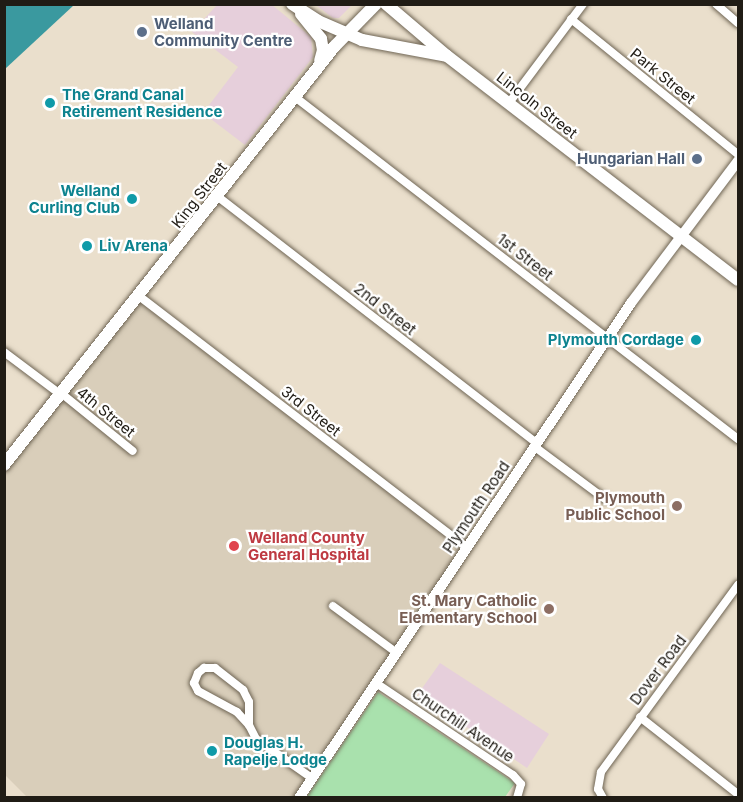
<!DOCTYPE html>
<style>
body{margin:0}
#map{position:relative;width:743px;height:802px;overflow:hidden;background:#eadfcc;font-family:Inter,sans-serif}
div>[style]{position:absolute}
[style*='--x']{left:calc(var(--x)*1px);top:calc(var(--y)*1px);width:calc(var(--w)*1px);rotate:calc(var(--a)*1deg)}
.commercial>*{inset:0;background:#e6cfdb}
.medical>*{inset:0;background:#d9ceba}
.green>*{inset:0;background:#a9e1ad}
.water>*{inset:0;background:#3a999f}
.roads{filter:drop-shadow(0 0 2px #6f6554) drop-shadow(0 0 2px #6f6554)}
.minor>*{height:8px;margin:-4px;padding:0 4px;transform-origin:4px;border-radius:4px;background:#fff}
.tertiary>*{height:10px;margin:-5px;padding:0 5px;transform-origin:5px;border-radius:5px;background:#fff}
.secondary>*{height:12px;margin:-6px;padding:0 6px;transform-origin:6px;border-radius:6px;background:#fff}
.dots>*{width:16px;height:16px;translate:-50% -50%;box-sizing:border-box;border:3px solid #fff;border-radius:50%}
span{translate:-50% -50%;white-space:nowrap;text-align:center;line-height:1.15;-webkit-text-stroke:4.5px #fff;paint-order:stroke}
.service-label{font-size:15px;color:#4e5e75;font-weight:700}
.left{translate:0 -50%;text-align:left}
.right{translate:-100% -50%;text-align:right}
.street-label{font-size:15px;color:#201c15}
.culture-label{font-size:15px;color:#0d838f;font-weight:700}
.education-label{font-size:15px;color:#785e54;font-weight:700}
.health-label{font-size:15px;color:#be3a42;font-weight:700}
.frame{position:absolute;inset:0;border:6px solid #201c15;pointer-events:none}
</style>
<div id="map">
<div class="commercial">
<i style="clip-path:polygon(271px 4px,311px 37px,313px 57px,245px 145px,203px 113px,238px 67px,192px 32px,217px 5px)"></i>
<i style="clip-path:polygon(316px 5px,352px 5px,339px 18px,333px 18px)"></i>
<i style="clip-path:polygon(440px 663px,549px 734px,527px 768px,418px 694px)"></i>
</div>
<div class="medical">
<i style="clip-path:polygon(139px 296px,467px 548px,299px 797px,27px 797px,5px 775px,4px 465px)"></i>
</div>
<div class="green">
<i style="clip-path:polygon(378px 692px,515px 783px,505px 797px,306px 798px)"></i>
</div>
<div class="water">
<i style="clip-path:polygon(5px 4px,74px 4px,74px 5px,5px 69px)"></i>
</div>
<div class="roads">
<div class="minor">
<i style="--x:716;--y:4;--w:29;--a:41"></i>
<i style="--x:571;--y:19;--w:215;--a:39"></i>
<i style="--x:295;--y:97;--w:560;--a:37.67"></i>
<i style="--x:509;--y:103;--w:124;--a:-53.2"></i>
<i style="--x:217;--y:196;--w:404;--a:37.7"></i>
<i style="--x:139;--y:296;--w:414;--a:37.5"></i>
<i style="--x:4;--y:352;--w:70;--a:36.9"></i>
<i style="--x:61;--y:393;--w:92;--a:38.9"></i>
<i style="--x:535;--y:447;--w:87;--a:36.6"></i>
<i style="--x:333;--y:606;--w:79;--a:36.3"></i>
<i style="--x:376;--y:683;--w:165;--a:33.9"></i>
<i style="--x:513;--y:775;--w:12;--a:48"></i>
<i style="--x:521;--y:784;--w:15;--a:106"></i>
<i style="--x:640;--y:717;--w:125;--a:38.2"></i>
<i style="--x:249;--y:725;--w:18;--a:-133"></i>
<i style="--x:237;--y:712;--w:44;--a:-151.7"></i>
<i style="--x:198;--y:691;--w:9;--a:-117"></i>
<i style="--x:194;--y:683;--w:11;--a:-68"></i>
<i style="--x:198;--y:673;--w:8;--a:-40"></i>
<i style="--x:204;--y:668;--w:11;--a:0"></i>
<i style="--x:215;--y:668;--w:36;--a:38"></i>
<i style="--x:243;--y:690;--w:13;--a:63"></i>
<i style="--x:249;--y:702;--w:23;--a:90"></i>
<i style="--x:249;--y:725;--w:16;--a:63"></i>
<i style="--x:256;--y:739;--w:68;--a:34.9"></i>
<i style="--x:603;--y:798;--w:10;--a:-119"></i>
<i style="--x:598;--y:789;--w:17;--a:-80"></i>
<i style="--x:601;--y:772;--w:232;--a:-53.8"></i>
</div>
<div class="tertiary">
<i style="--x:299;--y:798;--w:596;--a:-56.15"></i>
<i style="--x:631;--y:303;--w:178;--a:-53"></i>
</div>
<div class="secondary">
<i style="--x:292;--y:4;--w:31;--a:33"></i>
<i style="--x:318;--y:21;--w:48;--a:23.4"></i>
<i style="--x:362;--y:40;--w:86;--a:10.7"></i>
<i style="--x:447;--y:56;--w:367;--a:37.6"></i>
<i style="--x:386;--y:4;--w:79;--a:40.4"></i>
<i style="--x:301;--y:14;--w:32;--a:51"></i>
<i style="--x:321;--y:39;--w:11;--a:80"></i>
<i style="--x:323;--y:50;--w:11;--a:105"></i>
<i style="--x:4;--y:465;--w:533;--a:-51.71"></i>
<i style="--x:334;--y:47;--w:60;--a:-45.7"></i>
</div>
</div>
<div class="dots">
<i style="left:142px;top:32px;background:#5c6f8a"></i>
<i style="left:50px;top:103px;background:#0f9aa8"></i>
<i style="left:697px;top:159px;background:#5c6f8a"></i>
<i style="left:132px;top:199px;background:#0f9aa8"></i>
<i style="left:87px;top:246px;background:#0f9aa8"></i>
<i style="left:696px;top:340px;background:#0f9aa8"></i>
<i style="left:677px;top:506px;background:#8d6e63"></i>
<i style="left:234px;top:546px;background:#e0444e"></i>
<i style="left:549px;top:609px;background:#8d6e63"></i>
<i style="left:212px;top:751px;background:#0f9aa8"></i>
</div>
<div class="service-label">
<span class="left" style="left:154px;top:32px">Welland<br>Community Centre</span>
<span class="right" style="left:685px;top:159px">Hungarian Hall</span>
</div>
<div class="street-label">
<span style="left:663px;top:76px;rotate:39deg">Park Street</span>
<span style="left:537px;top:105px;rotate:38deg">Lincoln Street</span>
<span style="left:199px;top:195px;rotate:-52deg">King Street</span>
<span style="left:525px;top:257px;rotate:38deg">1st Street</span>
<span style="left:385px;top:309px;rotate:38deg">2nd Street</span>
<span style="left:311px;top:411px;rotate:38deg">3rd Street</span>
<span style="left:106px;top:412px;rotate:39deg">4th Street</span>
<span style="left:476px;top:507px;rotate:-56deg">Plymouth Road</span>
<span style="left:658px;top:670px;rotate:-53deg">Dover Road</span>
<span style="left:463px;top:725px;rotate:34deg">Churchill Avenue</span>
</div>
<div class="culture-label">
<span class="left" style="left:62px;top:103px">The Grand Canal<br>Retirement Residence</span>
<span class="right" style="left:120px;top:199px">Welland<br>Curling Club</span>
<span class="left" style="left:99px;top:246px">Liv Arena</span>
<span class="right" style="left:684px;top:340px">Plymouth Cordage</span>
<span class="left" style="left:224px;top:751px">Douglas H.<br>Rapelje Lodge</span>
</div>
<div class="education-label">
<span class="right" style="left:665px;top:506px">Plymouth<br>Public School</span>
<span class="right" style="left:537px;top:609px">St. Mary Catholic<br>Elementary School</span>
</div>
<div class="health-label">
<span class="left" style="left:248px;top:546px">Welland County<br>General Hospital</span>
</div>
<div class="frame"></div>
</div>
